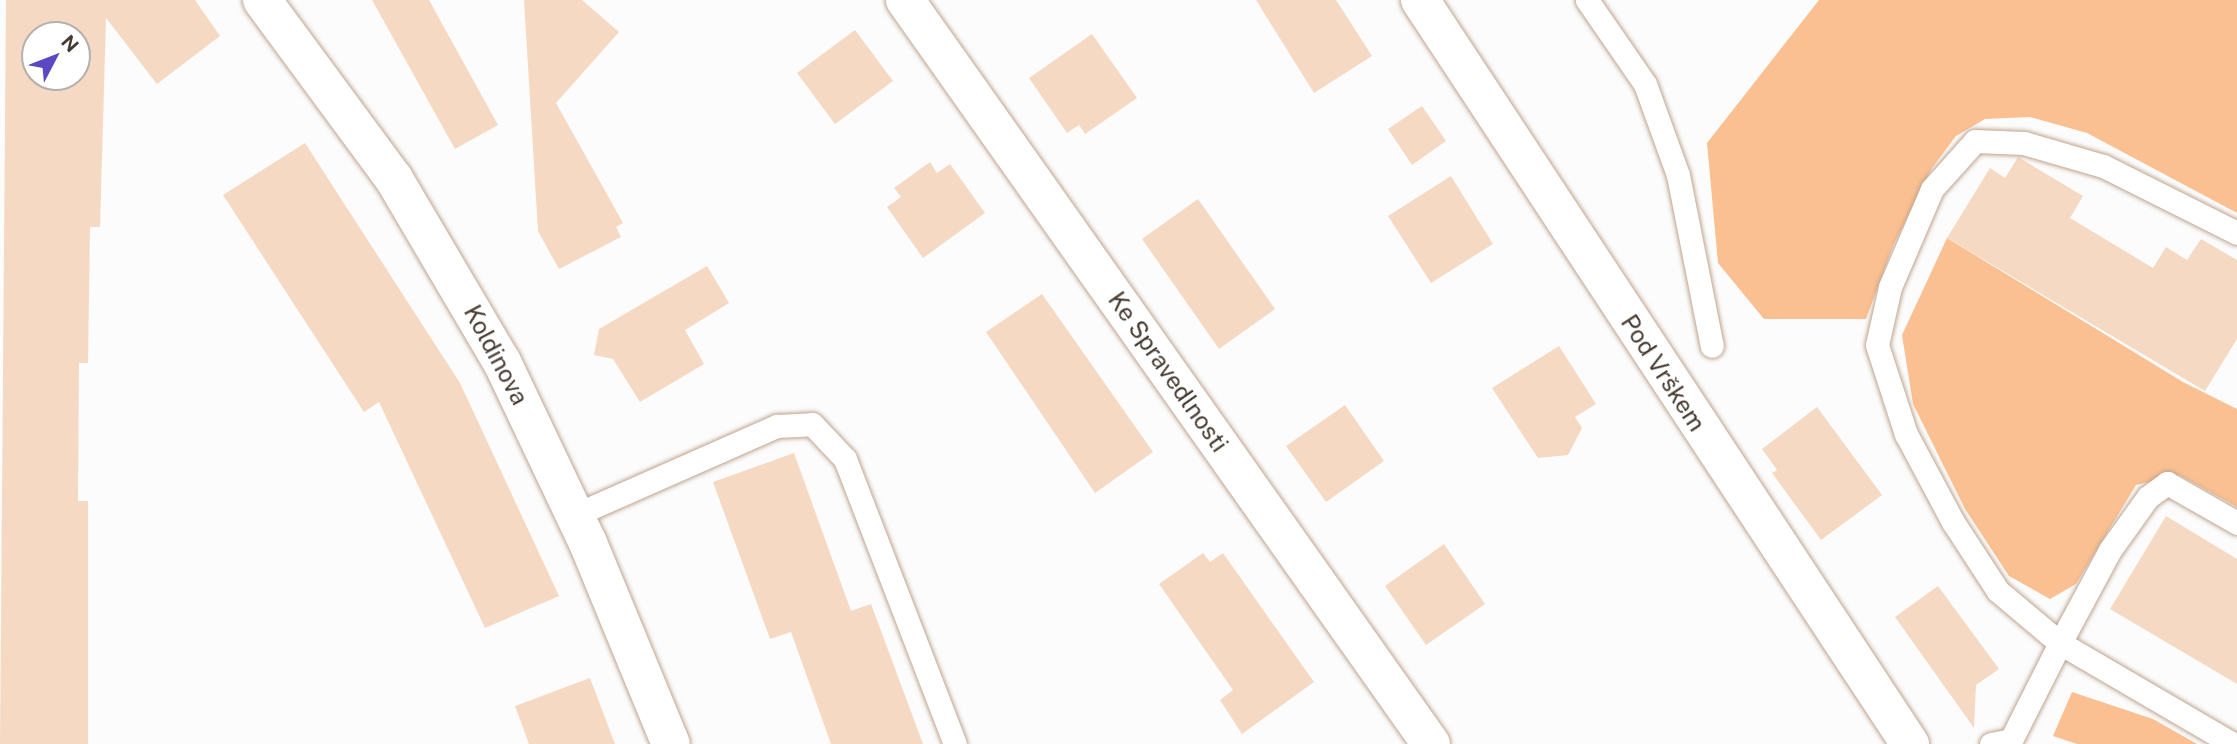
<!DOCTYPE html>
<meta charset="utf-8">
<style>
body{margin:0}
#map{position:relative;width:2237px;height:744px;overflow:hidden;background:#fcfcfc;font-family:"Public Sans",sans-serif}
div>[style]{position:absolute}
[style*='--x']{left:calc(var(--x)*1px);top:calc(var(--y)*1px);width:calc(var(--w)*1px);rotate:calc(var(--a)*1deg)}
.green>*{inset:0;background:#fac091}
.building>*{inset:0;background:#f5d9c3}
.roads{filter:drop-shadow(0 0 2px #bfa48f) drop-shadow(0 0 2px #bfa48f)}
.lane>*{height:23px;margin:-11.5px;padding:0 11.5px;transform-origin:11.5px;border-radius:11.5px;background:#fff}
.street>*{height:38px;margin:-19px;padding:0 19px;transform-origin:19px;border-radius:19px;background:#fff}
.secondary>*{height:38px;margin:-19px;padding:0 19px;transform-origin:19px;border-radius:19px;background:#fff}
span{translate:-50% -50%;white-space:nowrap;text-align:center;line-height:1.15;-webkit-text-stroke:7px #fff;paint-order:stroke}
.street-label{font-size:24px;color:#453a31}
.north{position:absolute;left:21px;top:21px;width:70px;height:70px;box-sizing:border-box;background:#fff;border:2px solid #b5b0ad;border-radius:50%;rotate:48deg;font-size:19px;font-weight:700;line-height:28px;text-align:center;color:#453a31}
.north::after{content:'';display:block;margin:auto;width:24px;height:32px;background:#5b49c2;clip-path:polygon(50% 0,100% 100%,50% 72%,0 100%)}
</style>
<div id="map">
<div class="green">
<i style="clip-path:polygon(1819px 0,2237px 0,2237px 213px,2087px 133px,2030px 117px,1985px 119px,1956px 136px,1932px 168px,1893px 246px,1866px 319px,1764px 319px,1718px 263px,1707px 143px)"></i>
<i style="clip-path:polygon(1947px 238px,2183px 382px,2237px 409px,2237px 507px,2179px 475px,2136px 485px,2076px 584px,2050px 599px,2009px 576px,1965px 509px,1913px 404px,1902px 335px)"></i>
<i style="clip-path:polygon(2072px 692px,2153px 719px,2197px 744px,2077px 744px,2053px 736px)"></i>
</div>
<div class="building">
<i style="clip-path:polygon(evenodd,6px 0,195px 0,220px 36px,157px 84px,106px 18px,100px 227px,90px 227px,88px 363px,79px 363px,78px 501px,88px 501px,88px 744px,0 744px,6px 0,35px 35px,77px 35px,77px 77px,35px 77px,35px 35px)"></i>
<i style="clip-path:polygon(372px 0,429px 0,498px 125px,455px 149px)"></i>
<i style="clip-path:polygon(524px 0,582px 0,619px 32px,556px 103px,623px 223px,616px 227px,621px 237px,559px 269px,538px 231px)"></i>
<i style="clip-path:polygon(1256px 0,1336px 0,1372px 56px,1314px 93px)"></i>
<i style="clip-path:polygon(855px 30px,893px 81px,835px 124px,797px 73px)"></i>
<i style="clip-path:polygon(1092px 34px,1137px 98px,1085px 134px,1079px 125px,1067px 133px,1029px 78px)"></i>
<i style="clip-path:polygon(1422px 106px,1446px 141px,1412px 165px,1388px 129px)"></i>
<i style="clip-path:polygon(305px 143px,460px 383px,559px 596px,485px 628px,379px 402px,364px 412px,223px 195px)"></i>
<i style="clip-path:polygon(2018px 157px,2083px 196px,2070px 218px,2153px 268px,2166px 247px,2187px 260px,2201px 239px,2237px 260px,2237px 339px,2205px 391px,1947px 238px,1990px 168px,2005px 178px)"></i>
<i style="clip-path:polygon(930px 162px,937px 173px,950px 164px,985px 213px,923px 258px,887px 207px,901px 197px,894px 188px)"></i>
<i style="clip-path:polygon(1451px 176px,1493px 244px,1431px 283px,1388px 216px)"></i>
<i style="clip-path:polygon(1198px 199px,1275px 309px,1219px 349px,1142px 239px)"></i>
<i style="clip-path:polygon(707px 266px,729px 303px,685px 330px,704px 364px,640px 402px,613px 359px,594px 355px,599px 329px)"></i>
<i style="clip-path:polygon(1042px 294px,1153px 452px,1095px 493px,986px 332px)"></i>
<i style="clip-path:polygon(1559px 346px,1596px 404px,1575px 417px,1582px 428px,1568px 455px,1538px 458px,1492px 388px)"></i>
<i style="clip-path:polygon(1345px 405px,1384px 461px,1326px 502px,1286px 446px)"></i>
<i style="clip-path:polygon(1817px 407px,1882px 495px,1821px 540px,1772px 473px,1777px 470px,1762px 449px)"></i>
<i style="clip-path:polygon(794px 453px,851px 611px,871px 604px,923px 744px,831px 744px,791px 632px,770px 639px,713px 482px)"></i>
<i style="clip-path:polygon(2166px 516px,2237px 559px,2237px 684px,2110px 609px)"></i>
<i style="clip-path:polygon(1444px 544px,1485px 604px,1426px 645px,1385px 586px)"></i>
<i style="clip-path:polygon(1203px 553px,1210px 562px,1223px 553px,1314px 682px,1242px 734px,1220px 700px,1233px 690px,1159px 584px)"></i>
<i style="clip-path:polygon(1938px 586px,1999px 669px,1976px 685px,1974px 728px,1895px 617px)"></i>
<i style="clip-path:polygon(590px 678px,615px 744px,529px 744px,515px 706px)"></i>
</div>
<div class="roads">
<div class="lane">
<i style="--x:1587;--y:0;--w:102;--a:55.4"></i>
<i style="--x:1645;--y:84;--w:97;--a:70.1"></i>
<i style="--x:1678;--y:175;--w:174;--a:78.8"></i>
<i style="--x:2237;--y:233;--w:150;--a:-153.4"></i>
<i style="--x:2103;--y:166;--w:82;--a:-163.8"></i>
<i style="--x:2024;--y:143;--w:49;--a:-177.7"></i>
<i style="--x:1975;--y:141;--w:64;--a:131.9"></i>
<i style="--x:1932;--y:189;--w:107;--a:113.2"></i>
<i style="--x:1890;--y:287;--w:59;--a:102.6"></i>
<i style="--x:1877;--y:345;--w:94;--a:72"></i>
<i style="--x:1906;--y:434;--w:100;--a:61.9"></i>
<i style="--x:1953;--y:522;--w:82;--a:56.9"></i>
<i style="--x:1998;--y:591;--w:81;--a:40"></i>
<i style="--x:2060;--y:643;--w:106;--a:-61.7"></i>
<i style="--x:2110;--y:550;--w:65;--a:-54.4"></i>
<i style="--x:2148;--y:497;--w:24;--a:-36"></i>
<i style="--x:2167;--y:483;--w:81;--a:29.7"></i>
<i style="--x:575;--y:515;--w:221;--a:-23.8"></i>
<i style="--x:777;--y:426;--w:35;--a:-3"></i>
<i style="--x:812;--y:424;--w:48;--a:46.7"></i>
<i style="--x:845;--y:459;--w:305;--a:68.9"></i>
<i style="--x:1991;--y:744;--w:20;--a:-11"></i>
<i style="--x:2011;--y:740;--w:109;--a:-63.2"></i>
<i style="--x:2060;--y:643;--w:200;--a:30.3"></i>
</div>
<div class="street">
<i style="--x:905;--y:0;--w:911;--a:54.74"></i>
<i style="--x:1420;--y:0;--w:891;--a:56.63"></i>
</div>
<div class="secondary">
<i style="--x:262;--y:0;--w:222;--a:53.6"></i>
<i style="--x:394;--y:179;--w:212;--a:59.5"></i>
<i style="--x:502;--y:362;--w:200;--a:64.6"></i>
<i style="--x:588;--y:543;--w:217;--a:67.6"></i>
</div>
</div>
<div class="street-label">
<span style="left:496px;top:355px;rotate:62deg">Koldinova</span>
<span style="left:1168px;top:372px;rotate:55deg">Ke Spravedlnosti</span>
<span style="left:1663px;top:373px;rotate:57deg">Pod Vrškem</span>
</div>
<div class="north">N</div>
</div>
